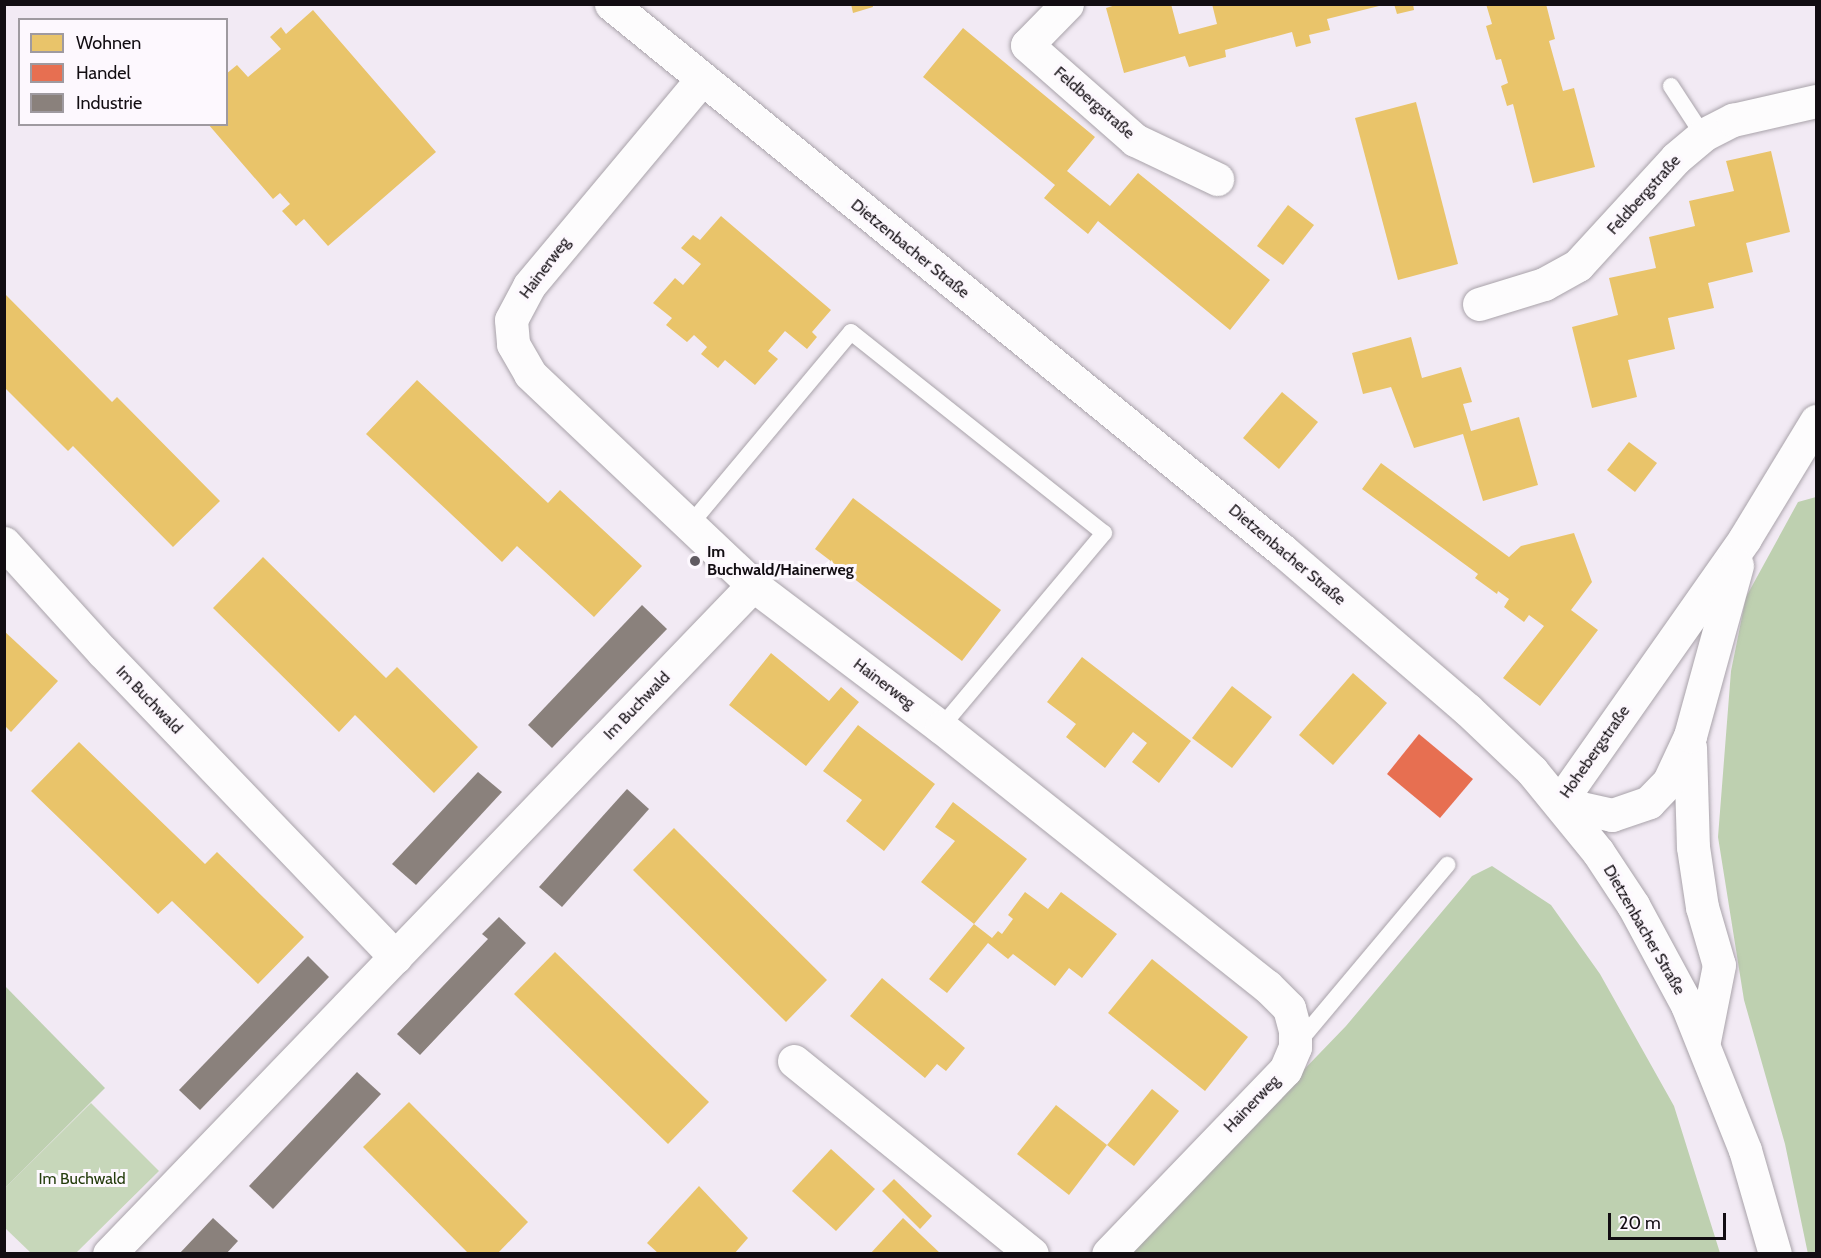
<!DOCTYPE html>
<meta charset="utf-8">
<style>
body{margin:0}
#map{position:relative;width:1821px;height:1258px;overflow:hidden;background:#f2eaf4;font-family:Cabin,sans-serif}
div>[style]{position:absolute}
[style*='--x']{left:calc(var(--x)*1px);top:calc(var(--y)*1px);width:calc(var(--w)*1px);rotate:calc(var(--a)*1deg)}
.green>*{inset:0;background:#c7d7ba}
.forest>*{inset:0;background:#bed0b0}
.homes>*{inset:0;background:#e9c46a}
.shops>*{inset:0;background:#e76f51}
.industry>*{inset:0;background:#8a817c}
.roads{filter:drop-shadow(0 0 2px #a9a3aa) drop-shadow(0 0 2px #a9a3aa)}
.lane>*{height:16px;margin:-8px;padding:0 8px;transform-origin:8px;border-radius:8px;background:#fdfcfd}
.street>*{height:33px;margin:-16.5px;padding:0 16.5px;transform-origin:16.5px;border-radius:16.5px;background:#fdfcfd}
.secondary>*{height:33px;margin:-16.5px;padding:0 16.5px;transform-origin:16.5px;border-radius:16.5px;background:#fdfcfd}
.dots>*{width:16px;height:16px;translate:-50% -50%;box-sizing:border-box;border:3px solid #fdf8fe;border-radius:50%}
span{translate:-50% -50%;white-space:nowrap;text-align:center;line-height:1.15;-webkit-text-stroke:6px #fdf8fe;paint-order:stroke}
.street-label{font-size:16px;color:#120d12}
.poi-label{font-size:16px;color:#120d12;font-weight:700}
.left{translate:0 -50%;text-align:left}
.park-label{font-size:16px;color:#243c0c}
.frame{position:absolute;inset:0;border:6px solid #120d12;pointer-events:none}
.legend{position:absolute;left:18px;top:18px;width:210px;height:108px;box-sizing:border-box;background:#fdf8fe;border:2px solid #9f9aa0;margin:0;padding:8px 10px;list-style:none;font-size:18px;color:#120d12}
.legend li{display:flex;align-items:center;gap:12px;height:30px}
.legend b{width:30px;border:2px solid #9f9aa0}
.scale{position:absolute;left:1608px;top:1213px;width:118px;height:27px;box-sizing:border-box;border:3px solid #120d12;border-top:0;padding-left:8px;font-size:18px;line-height:21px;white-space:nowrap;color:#120d12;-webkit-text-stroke:4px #fdf8fe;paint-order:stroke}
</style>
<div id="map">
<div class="green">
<i style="clip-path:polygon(91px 1103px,159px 1171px,76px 1253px,31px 1253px,5px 1228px,5px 1188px)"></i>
</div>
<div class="forest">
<i style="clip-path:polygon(1816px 497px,1816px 1253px,1808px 1254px,1785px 1144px,1744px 1000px,1718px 837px,1731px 671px,1746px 597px,1798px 502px)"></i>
<i style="clip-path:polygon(1492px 866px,1551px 905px,1600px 974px,1674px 1106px,1720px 1253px,1126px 1254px,1346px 1026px,1472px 876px)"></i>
<i style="clip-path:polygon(5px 986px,105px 1088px,5px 1188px)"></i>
</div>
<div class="homes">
<i style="clip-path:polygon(851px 4px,872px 4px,873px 7px,853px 13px)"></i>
<i style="clip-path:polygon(1119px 4px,1171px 4px,1179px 34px,1217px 24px,1212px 4px,1383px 5px,1327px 19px,1330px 30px,1309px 35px,1311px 43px,1296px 47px,1292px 32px,1225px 50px,1226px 57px,1189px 67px,1185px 56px,1124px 73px,1106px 8px)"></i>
<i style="clip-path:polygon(1394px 4px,1413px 4px,1414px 10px,1397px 14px)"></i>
<i style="clip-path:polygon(1486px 4px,1546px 4px,1555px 39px,1549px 41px,1563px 91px,1574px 88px,1595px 167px,1533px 183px,1513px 104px,1507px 106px,1501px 86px,1508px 83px,1501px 59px,1496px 60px,1486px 26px,1492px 24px)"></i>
<i style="clip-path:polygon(313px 10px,436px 152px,328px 246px,304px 219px,296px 226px,282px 211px,290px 204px,280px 193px,273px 199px,208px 124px,226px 124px,226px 74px,237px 65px,248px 77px,281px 49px,270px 37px,281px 27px,286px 34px)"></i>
<i style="clip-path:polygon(963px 28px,1095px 137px,1067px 171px,1110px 206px,1138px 173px,1270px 280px,1230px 330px,1098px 221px,1088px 234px,1044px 198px,1055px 185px,923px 77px)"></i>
<i style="clip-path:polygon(1416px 102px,1458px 264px,1398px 280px,1355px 118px)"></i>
<i style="clip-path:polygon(1771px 151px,1790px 232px,1746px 243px,1753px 272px,1708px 283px,1714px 308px,1668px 318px,1675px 349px,1628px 360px,1637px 397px,1592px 408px,1572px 327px,1618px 315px,1609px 278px,1656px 268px,1649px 237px,1695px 226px,1689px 201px,1734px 191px,1726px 161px)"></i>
<i style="clip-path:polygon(1288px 205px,1314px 225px,1283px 265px,1257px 246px)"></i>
<i style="clip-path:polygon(721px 216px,831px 310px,812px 332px,817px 337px,807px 349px,785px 331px,768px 351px,778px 359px,755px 385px,725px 360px,718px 368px,701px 354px,707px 347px,694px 335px,687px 342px,666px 325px,672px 318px,653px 303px,675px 278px,683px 285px,701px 264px,681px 248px,693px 235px,700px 240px)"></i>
<i style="clip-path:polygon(4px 293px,112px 402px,117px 397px,220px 501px,173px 547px,73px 446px,68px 451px,4px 387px)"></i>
<i style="clip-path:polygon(1411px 337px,1422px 378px,1461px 367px,1472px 402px,1463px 404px,1471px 431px,1519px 417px,1538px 485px,1483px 501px,1463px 434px,1414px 448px,1391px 387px,1363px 394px,1352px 353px)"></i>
<i style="clip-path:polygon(417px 380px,548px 503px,560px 490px,642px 566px,594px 617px,517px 546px,502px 562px,366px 434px)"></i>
<i style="clip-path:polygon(1282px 392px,1318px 422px,1279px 469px,1243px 438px)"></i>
<i style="clip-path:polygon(1629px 442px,1657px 463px,1635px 492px,1607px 470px)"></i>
<i style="clip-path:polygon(1381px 463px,1509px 557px,1521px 546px,1574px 533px,1592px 582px,1571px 610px,1598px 630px,1540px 706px,1503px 678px,1544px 626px,1529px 615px,1524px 622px,1504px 607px,1509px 599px,1498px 591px,1497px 594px,1475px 578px,1478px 574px,1362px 489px)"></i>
<i style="clip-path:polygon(853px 498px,1001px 610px,962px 661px,815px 549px)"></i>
<i style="clip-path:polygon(263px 557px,386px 678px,397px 667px,478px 747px,434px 793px,355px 715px,339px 732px,213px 608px)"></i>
<i style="clip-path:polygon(4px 631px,58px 681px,11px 732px,4px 725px)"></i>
<i style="clip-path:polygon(771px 653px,829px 701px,841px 687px,859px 702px,806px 766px,729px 705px)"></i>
<i style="clip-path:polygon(1082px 657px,1191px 741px,1159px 783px,1132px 762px,1147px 743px,1133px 732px,1105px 768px,1066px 737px,1076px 724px,1047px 702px)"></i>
<i style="clip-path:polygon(1353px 673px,1387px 703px,1333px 765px,1299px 735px)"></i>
<i style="clip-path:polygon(1232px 686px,1272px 717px,1232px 768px,1192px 738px)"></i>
<i style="clip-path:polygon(858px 725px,935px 784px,884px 851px,846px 821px,862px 800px,823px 771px)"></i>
<i style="clip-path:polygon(79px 742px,205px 864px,217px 852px,304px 937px,258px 984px,172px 901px,158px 914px,31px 791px)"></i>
<i style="clip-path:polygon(953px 802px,1027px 859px,974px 924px,992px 938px,998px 931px,1002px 934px,1013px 919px,1008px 915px,1025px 892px,1048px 909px,1061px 892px,1117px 934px,1082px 978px,1069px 968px,1055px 986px,1013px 954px,1008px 959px,988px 943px,947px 993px,929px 979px,974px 924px,921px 882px,955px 841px,935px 827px)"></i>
<i style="clip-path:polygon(674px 828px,827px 980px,786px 1022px,633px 870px)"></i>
<i style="clip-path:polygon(555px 952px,709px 1102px,668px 1144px,514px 994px)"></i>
<i style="clip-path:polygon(1152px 959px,1248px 1037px,1205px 1091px,1108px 1013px)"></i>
<i style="clip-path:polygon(882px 978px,965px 1048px,946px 1071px,937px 1064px,925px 1078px,850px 1016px)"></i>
<i style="clip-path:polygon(1152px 1089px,1179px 1111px,1134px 1166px,1107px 1145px)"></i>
<i style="clip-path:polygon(409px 1102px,528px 1222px,497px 1254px,469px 1254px,363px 1147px)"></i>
<i style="clip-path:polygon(1056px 1105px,1107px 1145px,1069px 1195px,1017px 1154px)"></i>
<i style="clip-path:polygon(831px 1149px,875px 1189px,836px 1231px,792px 1191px)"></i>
<i style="clip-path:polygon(894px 1179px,932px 1216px,920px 1229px,882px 1191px)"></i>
<i style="clip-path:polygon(699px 1186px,748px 1238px,734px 1254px,659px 1254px,647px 1243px)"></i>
<i style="clip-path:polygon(903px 1218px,941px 1254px,870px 1254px)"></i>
</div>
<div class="shops">
<i style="clip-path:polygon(1419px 734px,1473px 779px,1440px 818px,1387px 774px)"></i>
</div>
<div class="industry">
<i style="clip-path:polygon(642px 605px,667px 629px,552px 748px,528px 725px)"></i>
<i style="clip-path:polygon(478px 772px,502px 792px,416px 885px,392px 864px)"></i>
<i style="clip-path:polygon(627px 789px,649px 809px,562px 907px,539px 887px)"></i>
<i style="clip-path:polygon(499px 917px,526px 943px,420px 1055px,397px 1034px,488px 939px,482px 934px)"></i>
<i style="clip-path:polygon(308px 956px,329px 977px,200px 1110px,179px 1090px)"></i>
<i style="clip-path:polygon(357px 1072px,381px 1094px,273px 1209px,249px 1186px)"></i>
<i style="clip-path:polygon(213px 1218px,238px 1241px,226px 1254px,179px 1254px)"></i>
</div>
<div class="roads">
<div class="lane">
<i style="--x:1671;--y:86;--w:59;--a:56.9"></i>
<i style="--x:688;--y:527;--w:254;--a:-50.1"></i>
<i style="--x:851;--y:332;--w:323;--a:38.5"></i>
<i style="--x:1104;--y:533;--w:253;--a:130"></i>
<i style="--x:1297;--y:1044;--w:234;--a:-50"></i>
</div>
<div class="street">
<i style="--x:1067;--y:4;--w:57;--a:134.3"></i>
<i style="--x:1027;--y:45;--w:144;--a:41.3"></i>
<i style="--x:1135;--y:140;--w:91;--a:25.4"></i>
<i style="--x:701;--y:80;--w:268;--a:129.9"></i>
<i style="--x:529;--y:286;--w:38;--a:118"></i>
<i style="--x:511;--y:320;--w:24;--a:85"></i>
<i style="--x:513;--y:344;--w:34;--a:60"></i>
<i style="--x:530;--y:374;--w:307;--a:43.4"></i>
<i style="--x:753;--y:585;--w:236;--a:37.1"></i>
<i style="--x:941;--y:727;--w:416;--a:38.5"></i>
<i style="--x:1267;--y:986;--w:31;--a:45"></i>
<i style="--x:1289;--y:1008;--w:24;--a:75"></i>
<i style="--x:1295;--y:1031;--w:16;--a:90"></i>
<i style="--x:1295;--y:1047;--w:25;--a:113"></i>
<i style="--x:1285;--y:1070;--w:255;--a:133.9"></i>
<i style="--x:1479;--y:304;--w:68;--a:-17.1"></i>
<i style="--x:1544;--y:284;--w:39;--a:-29"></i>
<i style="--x:1578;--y:265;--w:145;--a:-47.5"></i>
<i style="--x:1676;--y:158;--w:35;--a:-40"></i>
<i style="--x:1703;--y:135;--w:34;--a:-27"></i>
<i style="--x:1733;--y:120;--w:85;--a:-12.9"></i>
<i style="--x:4;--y:543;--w:146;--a:47.8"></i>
<i style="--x:102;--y:651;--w:424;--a:46.2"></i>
<i style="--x:794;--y:1061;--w:306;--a:39"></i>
<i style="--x:109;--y:1254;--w:929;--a:-46.09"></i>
</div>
<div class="secondary">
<i style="--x:611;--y:4;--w:865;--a:39.14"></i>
<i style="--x:1282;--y:550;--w:244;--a:40.7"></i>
<i style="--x:1467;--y:709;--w:90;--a:43.6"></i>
<i style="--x:1532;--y:771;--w:104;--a:50.8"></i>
<i style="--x:1598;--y:852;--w:64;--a:56.6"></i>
<i style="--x:1633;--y:905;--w:114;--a:61.6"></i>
<i style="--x:1687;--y:1005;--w:156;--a:68.2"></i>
<i style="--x:1745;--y:1150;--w:108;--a:73.9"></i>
<i style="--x:1690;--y:747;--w:100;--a:88.3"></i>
<i style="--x:1693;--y:847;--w:61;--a:81.5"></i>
<i style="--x:1702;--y:907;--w:60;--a:73.7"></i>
<i style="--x:1719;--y:965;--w:77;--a:101.2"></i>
<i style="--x:1559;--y:803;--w:324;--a:-54.9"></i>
<i style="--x:1745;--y:538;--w:137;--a:-58.7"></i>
<i style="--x:1559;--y:803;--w:54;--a:12.8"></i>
<i style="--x:1612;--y:815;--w:39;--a:-19"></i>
<i style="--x:1649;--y:802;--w:29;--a:-46"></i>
<i style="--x:1669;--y:781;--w:50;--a:-65"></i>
<i style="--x:1690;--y:736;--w:177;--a:-74.6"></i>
</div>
</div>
<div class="dots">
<i style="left:695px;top:561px;background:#605a61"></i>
</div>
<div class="street-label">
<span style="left:1094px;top:103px;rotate:41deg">Feldbergstraße</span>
<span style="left:1644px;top:195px;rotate:-48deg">Feldbergstraße</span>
<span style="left:910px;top:249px;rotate:39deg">Dietzenbacher Straße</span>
<span style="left:545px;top:268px;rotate:-53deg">Hainerweg</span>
<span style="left:1287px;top:555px;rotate:40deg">Dietzenbacher Straße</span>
<span style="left:884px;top:684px;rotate:37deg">Hainerweg</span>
<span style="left:149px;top:700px;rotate:46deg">Im Buchwald</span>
<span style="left:637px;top:706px;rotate:-46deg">Im Buchwald</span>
<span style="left:1595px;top:752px;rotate:-55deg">Hohebergstraße</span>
<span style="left:1644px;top:930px;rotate:60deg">Dietzenbacher Straße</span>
<span style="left:1252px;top:1104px;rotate:-46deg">Hainerweg</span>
</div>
<div class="poi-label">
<span class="left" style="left:707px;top:561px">Im<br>Buchwald/Hainerweg</span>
</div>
<div class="park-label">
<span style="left:82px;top:1179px">Im Buchwald</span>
</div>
<div class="frame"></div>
<ul class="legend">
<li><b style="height:16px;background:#e9c46a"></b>Wohnen</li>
<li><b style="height:16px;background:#e76f51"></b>Handel</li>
<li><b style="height:16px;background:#8a817c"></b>Industrie</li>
</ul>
<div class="scale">20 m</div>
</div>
